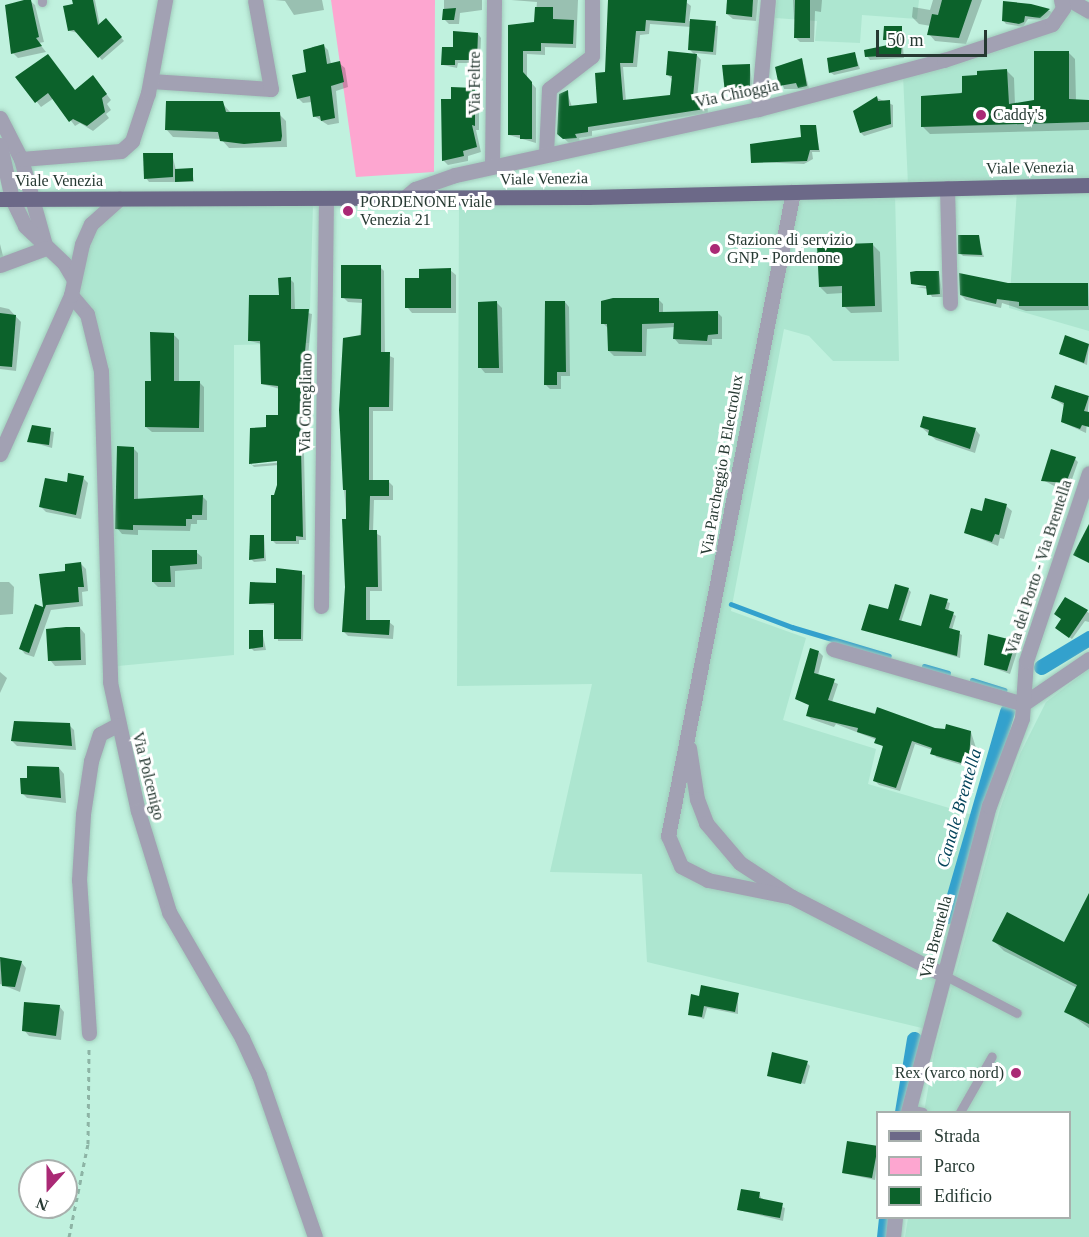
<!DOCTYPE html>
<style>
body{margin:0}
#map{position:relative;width:1089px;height:1237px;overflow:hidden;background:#c0f1de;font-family:"Times New Roman",serif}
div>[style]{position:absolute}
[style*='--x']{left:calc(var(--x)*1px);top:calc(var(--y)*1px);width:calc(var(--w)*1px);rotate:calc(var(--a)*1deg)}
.built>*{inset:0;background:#ade6d0}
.green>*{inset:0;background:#fda6d0}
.shadow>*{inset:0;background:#0003}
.stream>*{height:4.5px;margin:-2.25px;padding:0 2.25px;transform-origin:2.25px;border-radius:2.25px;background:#33a1cd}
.canal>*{height:15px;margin:-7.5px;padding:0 7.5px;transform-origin:7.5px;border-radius:7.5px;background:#33a1cd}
.building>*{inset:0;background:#0c622b}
.path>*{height:3px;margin-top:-1.5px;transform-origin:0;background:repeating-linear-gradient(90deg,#8db4a5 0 4.5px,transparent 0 9px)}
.roads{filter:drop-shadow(0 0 2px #a1ccbc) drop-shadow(0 0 2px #a1ccbc)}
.lane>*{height:9px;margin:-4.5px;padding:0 4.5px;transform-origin:4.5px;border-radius:4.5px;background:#a2a1b3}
.street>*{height:15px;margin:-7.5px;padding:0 7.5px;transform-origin:7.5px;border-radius:7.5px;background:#a2a1b3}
.primary>*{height:15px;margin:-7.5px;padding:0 7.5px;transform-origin:7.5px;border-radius:7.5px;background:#6c6988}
.dots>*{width:16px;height:16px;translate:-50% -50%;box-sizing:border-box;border:3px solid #fff;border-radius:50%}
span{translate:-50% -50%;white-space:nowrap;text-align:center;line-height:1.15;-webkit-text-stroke:6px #fff;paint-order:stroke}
.street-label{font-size:16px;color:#263932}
.poi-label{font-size:16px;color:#263932}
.left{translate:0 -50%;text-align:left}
.right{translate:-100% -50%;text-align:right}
.water-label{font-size:18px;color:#06455c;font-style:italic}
.legend{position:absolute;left:876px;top:1111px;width:195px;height:108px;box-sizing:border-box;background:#fff;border:2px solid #a8b0ad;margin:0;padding:8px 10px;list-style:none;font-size:18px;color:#263932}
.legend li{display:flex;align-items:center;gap:12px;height:30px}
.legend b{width:30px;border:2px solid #a8b0ad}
.north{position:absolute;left:18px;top:1159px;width:60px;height:60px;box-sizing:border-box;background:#fff;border:2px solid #a8b0ad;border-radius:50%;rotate:201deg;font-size:16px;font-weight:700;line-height:24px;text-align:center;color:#263932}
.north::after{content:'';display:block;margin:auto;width:21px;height:27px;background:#aa2975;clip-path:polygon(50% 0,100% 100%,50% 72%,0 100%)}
.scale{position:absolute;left:876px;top:30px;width:111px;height:27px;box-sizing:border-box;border:3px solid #263932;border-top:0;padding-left:8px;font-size:18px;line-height:21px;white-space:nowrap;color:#263932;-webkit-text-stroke:4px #fff;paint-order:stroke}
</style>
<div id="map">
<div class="built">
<i style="clip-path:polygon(777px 0,919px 0,917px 19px,862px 15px,860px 43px,815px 41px,817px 21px,775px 18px)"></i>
<i style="clip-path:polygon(1066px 3px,1089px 16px,1089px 181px,908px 185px,903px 75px,1029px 37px)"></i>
<i style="clip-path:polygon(1089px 189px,1089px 331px,1009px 308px,1017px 190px)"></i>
<i style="clip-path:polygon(895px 193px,899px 361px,833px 361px,809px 336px,784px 329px,731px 611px,806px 638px,783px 720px,876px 749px,868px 784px,983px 818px,926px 1029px,647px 962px,642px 874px,550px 872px,592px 684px,457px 686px,459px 203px)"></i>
<i style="clip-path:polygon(313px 205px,309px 343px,234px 345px,234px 655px,118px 666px,110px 529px,107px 376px,75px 293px,83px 256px,95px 227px,120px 207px)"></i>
<i style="clip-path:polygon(1089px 669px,1089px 1237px,905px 1237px,908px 1218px,1070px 1218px,1070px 1112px,924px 1112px,935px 1049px,1000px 809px,1020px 754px,1046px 702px)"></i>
</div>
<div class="green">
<i style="clip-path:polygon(331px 0,435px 0,434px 172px,356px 177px)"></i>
</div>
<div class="shadow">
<i style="clip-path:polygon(29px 0,35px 5px,44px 42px,39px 43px,46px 52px,18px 58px,13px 53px)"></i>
<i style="clip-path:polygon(81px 0,95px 0,100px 26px,106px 20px,124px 41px,102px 60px,78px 33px,70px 31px,65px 7px)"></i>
<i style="clip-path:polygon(275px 0,322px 0,324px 10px,294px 15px,285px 1px)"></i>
<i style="clip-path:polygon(444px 0,482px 0,482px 10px,460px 13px,459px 24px,449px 24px,444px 19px)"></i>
<i style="clip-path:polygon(511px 0,578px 0,576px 48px,545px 47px,545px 55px,527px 54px,527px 78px,536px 88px,536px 143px,509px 135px,509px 26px,535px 23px,537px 2px)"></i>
<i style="clip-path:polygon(evenodd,609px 0,686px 2px,691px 6px,689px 21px,718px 26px,716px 55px,695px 53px,701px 60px,697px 98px,707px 102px,708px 113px,592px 131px,592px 136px,579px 138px,580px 142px,569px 143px,558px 133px,567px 92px,572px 107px,598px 105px,606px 73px,609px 0,650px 24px,691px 27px,690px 50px,695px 55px,667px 74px,672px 79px,672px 97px,626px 101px,623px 67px,637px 67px,640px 35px,649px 34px,650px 24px)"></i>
<i style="clip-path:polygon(728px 0,758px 0,756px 21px,733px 19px,727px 14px)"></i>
<i style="clip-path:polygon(793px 0,822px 0,821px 12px,815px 11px,814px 42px,800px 42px,795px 37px)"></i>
<i style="clip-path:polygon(933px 0,982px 0,966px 44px,935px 41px,929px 34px,931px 26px,919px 24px,912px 17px,913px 7px,930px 10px)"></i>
<i style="clip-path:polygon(1005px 3px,1050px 11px,1052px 13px,1044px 20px,1028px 19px,1023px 27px,1006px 24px,1003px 20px)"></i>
<i style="clip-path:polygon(901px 27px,904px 58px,870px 60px,867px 56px,900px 43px,885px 39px)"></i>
<i style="clip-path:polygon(478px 34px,481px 38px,480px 63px,458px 63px,457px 68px,443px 65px)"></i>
<i style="clip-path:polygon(323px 45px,328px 50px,331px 64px,339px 63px,345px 68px,348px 87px,336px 91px,339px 123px,328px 125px,314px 116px,312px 102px,303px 103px,298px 98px,308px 73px,312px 47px)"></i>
<i style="clip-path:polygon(1068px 52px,1075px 59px,1076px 101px,1089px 102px,1089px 130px,930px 134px,922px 126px,979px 77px,1006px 70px,1014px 78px,1015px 105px,1035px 101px)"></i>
<i style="clip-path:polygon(855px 54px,860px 69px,834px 75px,830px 72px)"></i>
<i style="clip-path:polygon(802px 59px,809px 89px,784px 89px,777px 68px)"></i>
<i style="clip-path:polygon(750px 65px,753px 94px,730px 95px,726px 92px)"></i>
<i style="clip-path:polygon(17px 77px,75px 91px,98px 83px,111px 100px,107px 104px,111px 110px,106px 114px,109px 118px,93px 131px,80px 123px,75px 126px,54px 98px,41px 107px)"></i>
<i style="clip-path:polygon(474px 89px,479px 95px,479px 130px,476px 130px,481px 152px,468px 156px,468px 161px,448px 165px,443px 160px,452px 101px)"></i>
<i style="clip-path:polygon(877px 98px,893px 105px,893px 127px,864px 136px,861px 133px)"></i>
<i style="clip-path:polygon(222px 103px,231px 113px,279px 114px,286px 121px,287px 147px,229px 148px,221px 139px,173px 137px,166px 129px)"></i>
<i style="clip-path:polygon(815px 126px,820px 152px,812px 152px,813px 159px,804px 164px,753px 162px,803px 138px)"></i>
<i style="clip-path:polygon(172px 154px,176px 170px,192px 170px,194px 182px,149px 182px,146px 178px)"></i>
<i style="clip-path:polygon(978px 237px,984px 257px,963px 256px,960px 253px)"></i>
<i style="clip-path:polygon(0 244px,4px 260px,0 263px)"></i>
<i style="clip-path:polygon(873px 245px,880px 252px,882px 312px,851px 313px,844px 306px,843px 293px,827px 294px,820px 287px)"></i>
<i style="clip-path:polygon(380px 267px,384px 271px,385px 354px,394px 358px,393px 411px,373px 411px,373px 481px,388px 481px,393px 486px,393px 500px,374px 500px,373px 532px,381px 536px,382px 591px,370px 591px,370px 622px,389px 622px,394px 626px,393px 639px,348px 636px,344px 632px,347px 521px,344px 489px,363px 303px,348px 302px,343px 297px)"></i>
<i style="clip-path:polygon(450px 270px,456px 275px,456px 313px,412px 313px,407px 307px,421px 280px)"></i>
<i style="clip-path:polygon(911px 273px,939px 273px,943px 297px,932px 297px,928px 289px,916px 287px,934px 286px,913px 284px)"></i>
<i style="clip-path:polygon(evenodd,290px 279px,294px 283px,295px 310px,312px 314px,303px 410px,306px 540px,299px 540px,299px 544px,276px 544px,272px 540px,279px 465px,254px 467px,250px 463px,268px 428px,280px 417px,280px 389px,262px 384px,262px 344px,250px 341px,290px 279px,285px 459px,285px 462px,252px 465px,252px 462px,285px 459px)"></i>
<i style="clip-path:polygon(1008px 284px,1088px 284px,1089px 310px,1026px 311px,1002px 303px,1001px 308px,966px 300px,961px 295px)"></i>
<i style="clip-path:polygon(658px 299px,663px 304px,663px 313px,717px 312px,722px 317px,722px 339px,712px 339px,712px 345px,679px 344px,674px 338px,675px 327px,647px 329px,646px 356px,614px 356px,609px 351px,608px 328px,603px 323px)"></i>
<i style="clip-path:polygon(565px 302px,569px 307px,570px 376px,561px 376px,561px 389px,550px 389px,545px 384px)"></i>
<i style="clip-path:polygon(497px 303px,502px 308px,503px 373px,485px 373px,480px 367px)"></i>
<i style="clip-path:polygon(0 307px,9px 309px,21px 322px,16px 371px,0 369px)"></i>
<i style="clip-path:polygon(173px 334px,179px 340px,179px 382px,199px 382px,204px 387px,204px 432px,152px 432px,146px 427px,152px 382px)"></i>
<i style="clip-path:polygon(1066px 337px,1089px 345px,1087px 365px,1060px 354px)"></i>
<i style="clip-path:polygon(1056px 387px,1089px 398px,1086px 433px,1062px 422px,1065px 406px,1053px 398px)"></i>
<i style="clip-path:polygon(33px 426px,54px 432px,52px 448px,28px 441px)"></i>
<i style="clip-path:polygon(921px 427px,975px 429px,980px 435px,975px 453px,936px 440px)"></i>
<i style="clip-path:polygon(133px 448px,138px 453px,138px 500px,202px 496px,207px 501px,207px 520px,197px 520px,197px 524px,191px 524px,190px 531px,138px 530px,138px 535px,122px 534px,117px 528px)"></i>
<i style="clip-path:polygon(1075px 459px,1078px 462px,1070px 485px,1058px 481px,1056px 487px,1043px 480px)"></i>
<i style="clip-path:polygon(83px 478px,88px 483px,81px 519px,46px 512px,41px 507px,68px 484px)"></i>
<i style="clip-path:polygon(1006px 506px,1012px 511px,1004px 539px,1000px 538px,998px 546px,966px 533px,983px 513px)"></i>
<i style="clip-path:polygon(264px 536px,266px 561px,254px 562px,251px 559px)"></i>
<i style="clip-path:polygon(153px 551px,196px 552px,202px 557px,202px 569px,175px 571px,175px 587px,158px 587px,153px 582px)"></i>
<i style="clip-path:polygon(81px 564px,86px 569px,88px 591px,82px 592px,83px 606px,51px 610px,34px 657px,25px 654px,21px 649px,36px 606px,45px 610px,41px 576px,67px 572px)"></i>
<i style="clip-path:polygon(277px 569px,305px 575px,303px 641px,278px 641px,275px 605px,251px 603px,277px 585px)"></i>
<i style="clip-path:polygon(0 582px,9px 582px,14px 587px,13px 614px,0 615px)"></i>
<i style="clip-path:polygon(908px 589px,911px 592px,901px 622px,922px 628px,931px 596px,950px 603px,948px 611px,956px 616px,952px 630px,962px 635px,960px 658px,863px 629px,889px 611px)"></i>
<i style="clip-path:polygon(1065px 599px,1089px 613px,1089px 622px,1085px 621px,1072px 639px,1059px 630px)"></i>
<i style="clip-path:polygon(80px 628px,85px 634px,86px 665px,55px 666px,50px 660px)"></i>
<i style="clip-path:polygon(262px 631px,266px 650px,254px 651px,251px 648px)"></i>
<i style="clip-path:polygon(989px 636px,1019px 646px,1010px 674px,986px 665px)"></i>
<i style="clip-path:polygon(819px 652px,823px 656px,818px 675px,838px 684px,832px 702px,935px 729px,971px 732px,976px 748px,973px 761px,967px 759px,965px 766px,936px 757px,933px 750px,915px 744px,900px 791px,879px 785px,875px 781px,884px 748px,877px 740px,836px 724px,834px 727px,811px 719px,807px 715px,810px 706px,796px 699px)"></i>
<i style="clip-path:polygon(0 672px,7px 678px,0 693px)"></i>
<i style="clip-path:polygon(69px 725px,74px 730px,76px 750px,17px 746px,12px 741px)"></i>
<i style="clip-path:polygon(59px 768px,64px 774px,66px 803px,27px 798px,22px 793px,28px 780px)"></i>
<i style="clip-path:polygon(1089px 896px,1089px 1028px,1066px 1011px,1077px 988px,1004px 951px,994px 941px,1064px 944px)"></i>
<i style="clip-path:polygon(0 960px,21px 962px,26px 968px,20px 992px,0 984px)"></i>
<i style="clip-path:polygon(738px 994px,738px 1014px,707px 1008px,704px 1019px,690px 1014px,700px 997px)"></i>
<i style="clip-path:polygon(59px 1006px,64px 1012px,61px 1040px,29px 1036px,24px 1030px)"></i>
<i style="clip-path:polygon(807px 1063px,810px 1066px,805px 1084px,768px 1075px)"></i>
<i style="clip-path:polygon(878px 1148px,875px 1180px,843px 1173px)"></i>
<i style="clip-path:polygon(759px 1193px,762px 1200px,785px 1208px,783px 1221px,739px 1210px)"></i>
</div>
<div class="stream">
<i style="--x:731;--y:604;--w:65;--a:20.7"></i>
<i style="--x:792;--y:627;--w:101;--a:16.6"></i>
<i style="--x:924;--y:666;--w:25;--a:16"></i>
<i style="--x:972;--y:680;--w:34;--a:17"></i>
</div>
<div class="canal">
<i style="--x:1041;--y:667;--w:56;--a:-31.1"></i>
<i style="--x:948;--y:916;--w:213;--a:-73.9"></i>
<i style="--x:902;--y:1112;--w:74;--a:-80.7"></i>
<i style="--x:884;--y:1237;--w:19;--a:-84"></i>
</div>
<div class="building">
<i style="clip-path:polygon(24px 0,31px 0,39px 37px,36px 38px,42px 46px,11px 54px,5px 5px)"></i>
<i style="clip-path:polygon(72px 0,93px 0,98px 25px,106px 18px,122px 37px,98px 58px,74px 30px,68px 31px,63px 6px,73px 4px)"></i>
<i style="clip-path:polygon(608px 0,687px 0,685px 23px,646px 20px,645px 31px,636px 31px,633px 63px,620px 63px,623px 100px,670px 95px,672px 76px,666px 75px,668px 51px,697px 54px,693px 97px,703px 96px,705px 109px,588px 127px,588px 132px,575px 134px,577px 138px,563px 139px,557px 134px,559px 94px,568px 90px,569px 106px,597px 103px,595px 73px,605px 72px)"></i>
<i style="clip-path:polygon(727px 0,753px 0,752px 17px,726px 14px)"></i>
<i style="clip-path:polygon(795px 0,810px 0,810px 38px,794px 38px)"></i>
<i style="clip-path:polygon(942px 0,972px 0,959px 38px,927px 35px,932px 14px,938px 15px)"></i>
<i style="clip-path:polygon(1003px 1px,1031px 4px,1050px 9px,1040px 18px,1025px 16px,1024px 22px,1019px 24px,1002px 21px)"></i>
<i style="clip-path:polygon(535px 7px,553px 7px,553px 19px,574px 20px,573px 44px,541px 43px,541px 51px,523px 51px,523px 72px,532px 82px,532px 139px,520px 139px,520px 135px,508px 135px,508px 25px,534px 22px)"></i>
<i style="clip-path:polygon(456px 8px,454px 20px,442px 20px,443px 9px)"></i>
<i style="clip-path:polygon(690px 19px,716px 21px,713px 52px,688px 50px)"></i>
<i style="clip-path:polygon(884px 26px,902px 26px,902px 40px,883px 40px)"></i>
<i style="clip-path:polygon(453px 31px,478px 33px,477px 60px,455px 60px,455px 65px,441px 65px,442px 47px,453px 47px)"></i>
<i style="clip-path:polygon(902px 42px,901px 55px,865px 57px,864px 50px)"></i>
<i style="clip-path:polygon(324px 44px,327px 64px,340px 61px,344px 82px,331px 86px,335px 118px,321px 121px,320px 116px,313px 117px,310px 96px,297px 99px,292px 75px,306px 72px,303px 50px)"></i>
<i style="clip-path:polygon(1034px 51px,1069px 51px,1069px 99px,1089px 100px,1089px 122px,921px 127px,921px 96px,962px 93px,962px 76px,977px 75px,977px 71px,1007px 69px,1009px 104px,1034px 100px)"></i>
<i style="clip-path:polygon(855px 52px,858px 66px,829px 73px,827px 58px)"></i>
<i style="clip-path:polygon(48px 54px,75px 90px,93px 75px,107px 94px,102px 98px,105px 112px,87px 126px,73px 119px,69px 122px,48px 93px,35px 103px,15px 77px)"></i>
<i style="clip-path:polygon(802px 58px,807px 86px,798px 88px,796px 83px,779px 86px,775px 67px)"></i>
<i style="clip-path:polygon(750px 64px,750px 91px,725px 93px,722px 65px)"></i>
<i style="clip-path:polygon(451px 87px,475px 88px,475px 126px,472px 125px,477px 147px,463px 151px,464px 156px,442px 161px,441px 99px,451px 99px)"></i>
<i style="clip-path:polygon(877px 96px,878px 101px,890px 100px,891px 124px,860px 133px,853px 111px)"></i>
<i style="clip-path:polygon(166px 101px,223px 101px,226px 112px,280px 112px,282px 136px,281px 141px,244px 144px,220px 141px,218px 132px,165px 130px)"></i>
<i style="clip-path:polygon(800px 125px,816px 125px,819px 150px,810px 150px,807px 161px,751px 163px,750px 144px,801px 137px)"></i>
<i style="clip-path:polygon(143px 153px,173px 153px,173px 177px,144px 179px)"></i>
<i style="clip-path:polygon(193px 168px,193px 181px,175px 182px,175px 169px)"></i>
<i style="clip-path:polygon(958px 235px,979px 235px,982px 255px,958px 254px)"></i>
<i style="clip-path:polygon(873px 243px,875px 306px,842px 307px,842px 286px,819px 287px,817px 245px)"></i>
<i style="clip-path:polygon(341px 265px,381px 265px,381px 352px,390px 352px,389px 407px,369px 407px,369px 480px,389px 480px,389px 496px,370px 496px,369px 530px,377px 530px,378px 587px,366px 587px,366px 620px,390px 620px,389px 635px,342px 632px,345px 587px,342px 519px,346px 519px,346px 490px,343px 490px,339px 410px,343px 338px,361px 335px,362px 299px,341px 298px)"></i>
<i style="clip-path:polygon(451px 268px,451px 308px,405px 308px,405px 278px,419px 278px,419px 269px)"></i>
<i style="clip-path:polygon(916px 271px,939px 271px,940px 294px,927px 295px,926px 286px,911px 284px,910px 272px)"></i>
<i style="clip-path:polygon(959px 273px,1008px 283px,1088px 283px,1088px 306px,1019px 306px,1019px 302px,997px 299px,996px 304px,979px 300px,960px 295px)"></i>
<i style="clip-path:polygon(291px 277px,291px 309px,309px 309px,300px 405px,303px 537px,296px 536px,296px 541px,271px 541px,271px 495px,274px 495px,277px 485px,277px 461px,249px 464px,250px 428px,266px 427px,266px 415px,278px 415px,278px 386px,261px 384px,260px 341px,248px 341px,249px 295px,279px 295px,278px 278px)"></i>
<i style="clip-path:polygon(613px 298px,659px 298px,659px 312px,718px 311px,718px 334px,708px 335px,707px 341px,673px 339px,674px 323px,642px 324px,642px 352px,608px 351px,607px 324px,601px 324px,601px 301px)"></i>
<i style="clip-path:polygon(497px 301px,499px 368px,478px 368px,478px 302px)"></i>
<i style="clip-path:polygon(545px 301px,565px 301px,566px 372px,557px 372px,557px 385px,544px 385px)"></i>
<i style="clip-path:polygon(0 313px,16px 315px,12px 367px,0 366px)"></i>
<i style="clip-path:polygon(150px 332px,174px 333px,174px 381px,200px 381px,199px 428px,145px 427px,145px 381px,151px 381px)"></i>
<i style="clip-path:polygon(1065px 335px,1089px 344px,1084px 363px,1059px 354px)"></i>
<i style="clip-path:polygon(1055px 385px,1089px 396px,1084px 411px,1089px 412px,1089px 427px,1082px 425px,1080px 429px,1061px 422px,1064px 403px,1051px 398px)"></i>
<i style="clip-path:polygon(923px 416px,976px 428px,970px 449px,928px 435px,929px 430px,920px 427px)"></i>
<i style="clip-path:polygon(32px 425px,51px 428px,49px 445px,27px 442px)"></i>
<i style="clip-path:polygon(117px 446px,134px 447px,134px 499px,203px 495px,202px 515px,192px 515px,192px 519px,186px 519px,186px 526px,133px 525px,133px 530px,115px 529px)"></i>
<i style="clip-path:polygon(1051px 449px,1076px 457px,1066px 483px,1041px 481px)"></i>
<i style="clip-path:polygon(68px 473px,84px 476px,76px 515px,39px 507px,45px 478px,67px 482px)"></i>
<i style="clip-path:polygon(985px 498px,1007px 504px,999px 535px,995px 534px,992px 542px,964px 533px,971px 508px,982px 511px)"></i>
<i style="clip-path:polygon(1089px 524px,1089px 563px,1073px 555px)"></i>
<i style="clip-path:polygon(250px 535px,264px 535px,264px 558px,249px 560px)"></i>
<i style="clip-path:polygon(152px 550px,197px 550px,197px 564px,170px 566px,171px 582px,152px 582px)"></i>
<i style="clip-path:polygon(81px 562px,84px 587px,78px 587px,79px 602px,46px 605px,29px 653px,19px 649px,35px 604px,43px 607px,39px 574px,65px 571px,65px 564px)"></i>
<i style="clip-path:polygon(276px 568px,302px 571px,301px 639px,274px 639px,274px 603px,249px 604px,250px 582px,276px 583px)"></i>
<i style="clip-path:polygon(895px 584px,909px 588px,899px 620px,921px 626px,930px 594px,948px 599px,945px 609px,954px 612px,949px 628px,960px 631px,957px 656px,861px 630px,869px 604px,888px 609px)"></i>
<i style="clip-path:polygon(1065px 597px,1088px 610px,1069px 638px,1055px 628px,1061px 619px,1054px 614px)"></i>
<i style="clip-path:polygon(66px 627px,80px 627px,81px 660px,48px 661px,46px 629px)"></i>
<i style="clip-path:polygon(249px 630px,263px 630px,263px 647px,249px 649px)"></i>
<i style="clip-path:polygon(988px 634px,1016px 641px,1007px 671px,984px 665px)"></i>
<i style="clip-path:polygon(810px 648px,819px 651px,814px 673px,835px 679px,828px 700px,875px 714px,877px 707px,935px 728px,945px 729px,946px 724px,971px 731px,969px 758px,963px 756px,961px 763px,930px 754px,932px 748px,912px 741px,896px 788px,873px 781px,883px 746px,874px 743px,876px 738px,857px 732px,858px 728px,806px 716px,809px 705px,795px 699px)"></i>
<i style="clip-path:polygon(14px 721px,70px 723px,72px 746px,11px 741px)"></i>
<i style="clip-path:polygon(27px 766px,59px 767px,61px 798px,21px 794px,20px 778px,27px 778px)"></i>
<i style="clip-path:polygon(1089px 893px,1089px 1024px,1064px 1012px,1077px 985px,992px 941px,1007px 912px,1064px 942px)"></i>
<i style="clip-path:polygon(0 957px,22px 961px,15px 987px,2px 986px)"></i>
<i style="clip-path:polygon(701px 985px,739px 993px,735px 1012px,704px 1006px,702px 1017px,688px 1015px,691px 994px,699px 996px)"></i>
<i style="clip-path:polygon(24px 1002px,60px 1005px,56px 1036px,22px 1031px)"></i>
<i style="clip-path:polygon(772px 1052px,808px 1061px,801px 1084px,767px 1076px)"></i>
<i style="clip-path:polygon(847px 1141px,878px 1146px,872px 1178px,842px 1173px)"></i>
<i style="clip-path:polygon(741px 1189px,760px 1192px,759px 1198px,783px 1203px,780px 1218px,737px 1210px)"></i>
</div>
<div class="path">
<i style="--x:69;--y:1237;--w:95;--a:-78.5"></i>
<i style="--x:88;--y:1144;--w:98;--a:-89.4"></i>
</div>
<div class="roads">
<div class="lane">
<i style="--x:42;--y:0;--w:2;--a:90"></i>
<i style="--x:944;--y:975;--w:82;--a:27.5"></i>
<i style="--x:909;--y:1109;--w:14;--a:12"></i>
<i style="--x:960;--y:1112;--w:64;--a:-60.3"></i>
</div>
<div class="street">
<i style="--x:1070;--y:0;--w:22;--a:30"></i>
<i style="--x:151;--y:81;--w:120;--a:3.8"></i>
<i style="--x:271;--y:89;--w:90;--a:-100.2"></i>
<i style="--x:758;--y:109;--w:109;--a:-84.8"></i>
<i style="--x:0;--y:118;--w:46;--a:62.9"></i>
<i style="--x:21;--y:159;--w:89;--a:74.4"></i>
<i style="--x:0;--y:145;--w:55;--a:77.5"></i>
<i style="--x:12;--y:199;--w:30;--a:64"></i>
<i style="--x:25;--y:226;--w:54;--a:43.5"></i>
<i style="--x:64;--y:263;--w:17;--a:59"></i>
<i style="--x:546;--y:153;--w:64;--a:-87.3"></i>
<i style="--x:549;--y:89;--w:54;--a:-37.5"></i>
<i style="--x:592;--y:56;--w:56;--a:-90"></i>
<i style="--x:21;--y:159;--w:100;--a:-4.6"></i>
<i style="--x:121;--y:151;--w:15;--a:-42"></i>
<i style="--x:132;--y:141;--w:51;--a:-71.6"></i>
<i style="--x:148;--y:93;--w:95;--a:-79.6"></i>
<i style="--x:492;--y:166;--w:166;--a:-89.3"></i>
<i style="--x:947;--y:188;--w:115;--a:88.5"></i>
<i style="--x:403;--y:199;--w:16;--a:-40"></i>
<i style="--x:415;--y:189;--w:42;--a:-19.3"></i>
<i style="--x:455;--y:175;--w:310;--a:-12.3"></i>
<i style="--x:758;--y:109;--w:192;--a:-14.8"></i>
<i style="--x:944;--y:60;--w:114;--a:-18.4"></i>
<i style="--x:1052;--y:24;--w:19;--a:-55"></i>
<i style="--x:1063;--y:8;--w:8;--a:-104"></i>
<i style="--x:0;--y:265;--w:49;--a:-20.3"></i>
<i style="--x:71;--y:295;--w:25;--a:50"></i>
<i style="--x:87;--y:314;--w:59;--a:76.2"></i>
<i style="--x:101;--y:371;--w:311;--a:88.3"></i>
<i style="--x:110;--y:682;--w:132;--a:77.8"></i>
<i style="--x:138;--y:811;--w:106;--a:72.9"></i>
<i style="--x:169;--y:912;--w:146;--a:59.9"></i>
<i style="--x:242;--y:1038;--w:41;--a:65.3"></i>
<i style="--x:259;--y:1075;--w:171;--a:70.9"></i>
<i style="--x:0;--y:454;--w:174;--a:-65.9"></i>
<i style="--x:71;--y:295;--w:52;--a:-77.8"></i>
<i style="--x:82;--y:244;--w:22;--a:-66"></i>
<i style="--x:91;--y:224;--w:38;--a:-42"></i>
<i style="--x:321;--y:606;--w:406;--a:-89.3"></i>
<i style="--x:833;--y:649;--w:198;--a:16.1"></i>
<i style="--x:1023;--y:704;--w:80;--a:-34.3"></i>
<i style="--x:689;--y:748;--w:52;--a:81.1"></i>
<i style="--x:697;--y:799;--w:26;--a:69"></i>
<i style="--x:706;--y:823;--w:52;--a:49.6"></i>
<i style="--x:740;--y:863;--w:62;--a:33.2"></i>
<i style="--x:792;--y:897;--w:171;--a:27.2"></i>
<i style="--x:792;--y:897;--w:86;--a:-168.6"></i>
<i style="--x:708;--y:880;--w:30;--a:-153"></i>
<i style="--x:681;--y:866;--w:33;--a:-113"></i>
<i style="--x:668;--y:836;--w:656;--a:-79.02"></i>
<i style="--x:89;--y:1033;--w:153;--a:-93.7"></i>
<i style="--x:79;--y:880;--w:66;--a:-86.5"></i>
<i style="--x:83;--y:814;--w:54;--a:-81.4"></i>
<i style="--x:91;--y:761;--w:28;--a:-72"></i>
<i style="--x:100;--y:734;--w:19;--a:-28"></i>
<i style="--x:908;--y:1112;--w:317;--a:-75.2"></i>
<i style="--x:989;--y:806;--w:94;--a:-69.4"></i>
<i style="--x:1022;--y:718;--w:57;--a:-86"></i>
<i style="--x:1026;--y:661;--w:198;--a:-71.5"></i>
<i style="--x:893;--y:1237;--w:19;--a:-84"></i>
</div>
<div class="primary">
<i style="--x:0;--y:199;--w:588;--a:-0.19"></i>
<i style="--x:588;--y:197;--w:501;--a:-1.37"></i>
</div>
</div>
<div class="dots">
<i style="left:981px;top:115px;background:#aa2975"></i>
<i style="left:348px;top:211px;background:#aa2975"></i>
<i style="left:715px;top:249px;background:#aa2975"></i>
<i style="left:1016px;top:1073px;background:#aa2975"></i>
</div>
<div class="street-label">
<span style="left:475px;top:83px;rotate:-90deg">Via Feltre</span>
<span style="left:737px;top:94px;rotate:-12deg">Via Chioggia</span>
<span style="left:1030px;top:168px;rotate:-1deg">Viale Venezia</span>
<span style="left:544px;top:179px;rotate:-1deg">Viale Venezia</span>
<span style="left:59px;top:181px">Viale Venezia</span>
<span style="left:306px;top:403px;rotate:-89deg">Via Conegliano</span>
<span style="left:722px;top:465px;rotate:-80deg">Via Parcheggio B Electrolux</span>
<span style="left:1039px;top:567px;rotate:-72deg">Via del Porto - Via Brentella</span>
<span style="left:148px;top:776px;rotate:76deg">Via Polcenigo</span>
<span style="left:936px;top:937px;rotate:-75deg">Via Brentella</span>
</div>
<div class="poi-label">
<span class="left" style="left:993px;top:115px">Caddy's</span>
<span class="left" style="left:360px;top:211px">PORDENONE viale<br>Venezia 21</span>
<span class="left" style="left:727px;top:249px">Stazione di servizio<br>GNP - Pordenone</span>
<span class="right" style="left:1004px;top:1073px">Rex (varco nord)</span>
</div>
<div class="water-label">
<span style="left:959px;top:808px;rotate:-74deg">Canale Brentella</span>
</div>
<ul class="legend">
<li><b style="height:8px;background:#6c6988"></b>Strada</li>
<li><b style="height:16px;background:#fda6d0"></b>Parco</li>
<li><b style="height:16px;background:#0c622b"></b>Edificio</li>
</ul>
<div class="north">N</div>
<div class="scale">50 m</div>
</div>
